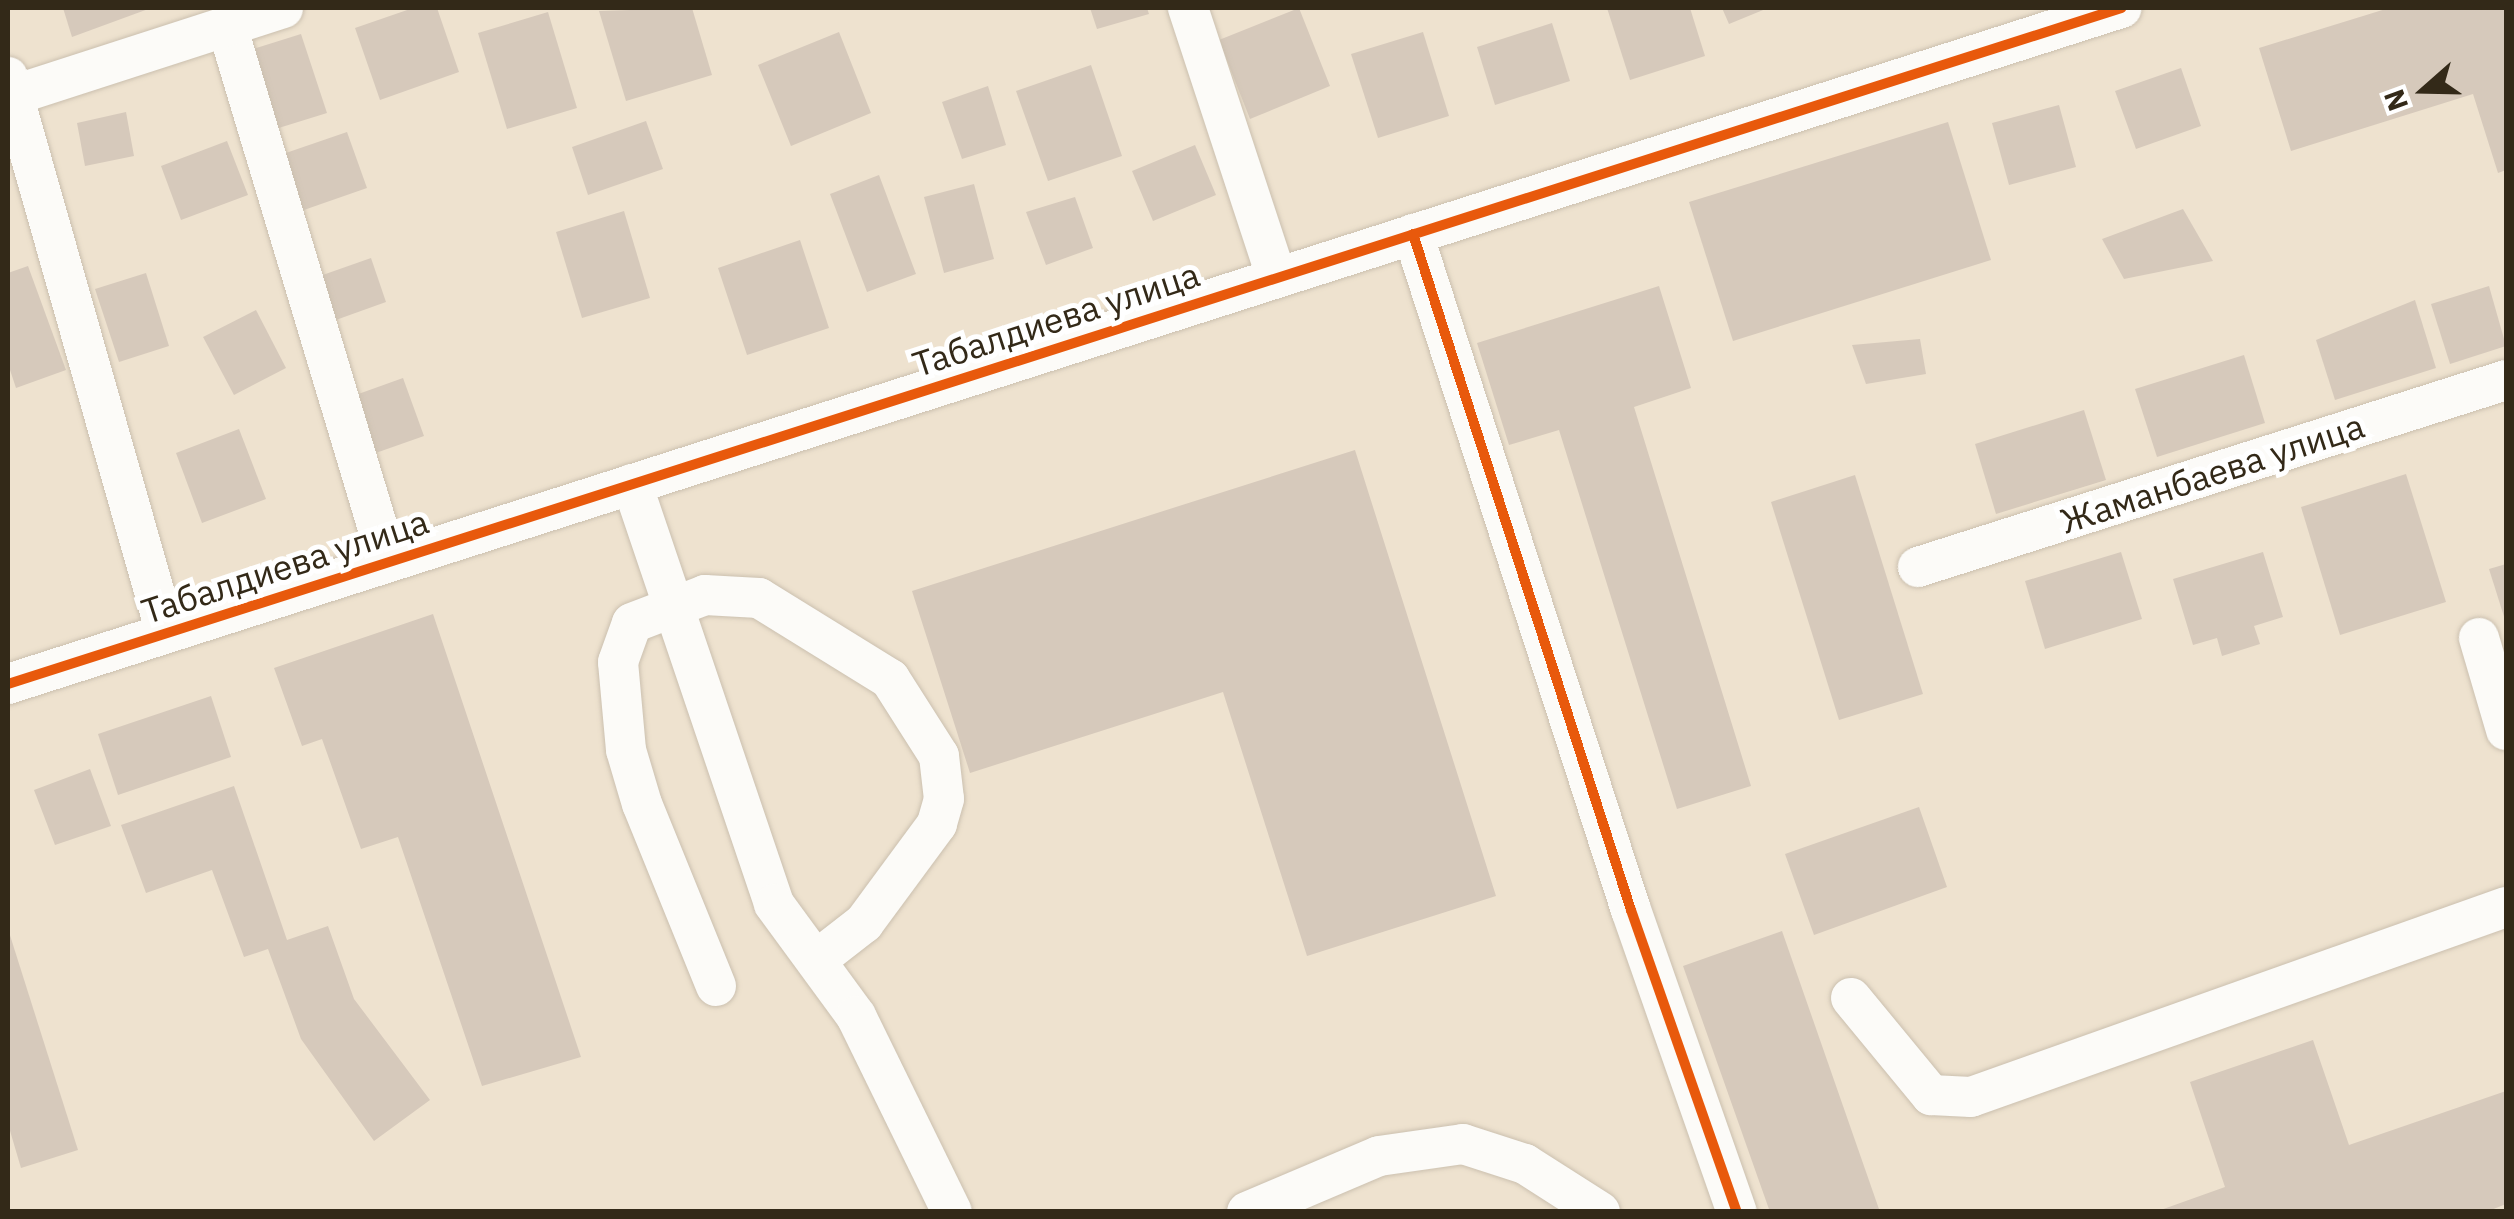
<!DOCTYPE html>
<meta charset="utf-8">
<style>
body{margin:0}
#map{position:relative;width:2514px;height:1219px;overflow:hidden;background:#eee2cf;font-family:"IBM Plex Sans",sans-serif}
div>[style]{position:absolute}
[style*='--x']{left:calc(var(--x)*1px);top:calc(var(--y)*1px);width:calc(var(--w)*1px);rotate:calc(var(--a)*1deg)}
.building>*{inset:0;background:#d6c9bb}
.roads{filter:drop-shadow(0 0 2px #cbc0af) drop-shadow(0 0 2px #cbc0af)}
.minor>*{height:40px;margin:-20px;padding:0 20px;transform-origin:20px;border-radius:20px;background:#fcfbf8}
.cycleway>*{height:10px;margin:-5px;padding:0 5px;transform-origin:5px;border-radius:5px;background:#e8590c}
span{translate:-50% -50%;white-space:nowrap;text-align:center;line-height:1.15;-webkit-text-stroke:10px #fff;paint-order:stroke}
.street-label{font-size:35px;color:#332918}
.frame{position:absolute;inset:0;border:10px solid #332918;pointer-events:none}
.north{position:absolute;left:2374px;top:40px;width:100px;height:100px;-webkit-text-stroke:8px #fff;paint-order:stroke;rotate:250deg;font-size:28px;font-weight:700;line-height:40px;text-align:center;color:#332918}
.north::after{content:'';display:block;margin:auto;width:35px;height:45px;background:#332918;clip-path:polygon(50% 0,100% 100%,50% 72%,0 100%)}
</style>
<div id="map">
<div class="building">
<i style="clip-path:polygon(63px 8px,151px 8px,72px 37px)"></i>
<i style="clip-path:polygon(413px 8px,437px 8px,459px 72px,380px 100px,355px 28px)"></i>
<i style="clip-path:polygon(692px 8px,712px 75px,626px 101px,599px 11px)"></i>
<i style="clip-path:polygon(1090px 8px,1147px 8px,1149px 14px,1097px 29px)"></i>
<i style="clip-path:polygon(1299px 8px,1330px 86px,1250px 119px,1219px 40px)"></i>
<i style="clip-path:polygon(1607px 8px,1690px 8px,1705px 56px,1630px 80px)"></i>
<i style="clip-path:polygon(1722px 8px,1768px 8px,1729px 24px)"></i>
<i style="clip-path:polygon(2389px 8px,2506px 8px,2506px 170px,2498px 173px,2473px 94px,2291px 151px,2259px 48px)"></i>
<i style="clip-path:polygon(548px 12px,577px 108px,507px 129px,478px 33px)"></i>
<i style="clip-path:polygon(1552px 23px,1570px 81px,1495px 105px,1477px 47px)"></i>
<i style="clip-path:polygon(839px 32px,871px 113px,791px 146px,758px 65px)"></i>
<i style="clip-path:polygon(1423px 32px,1449px 116px,1378px 138px,1351px 54px)"></i>
<i style="clip-path:polygon(301px 34px,327px 113px,269px 131px,244px 52px)"></i>
<i style="clip-path:polygon(1091px 65px,1122px 156px,1048px 181px,1016px 91px)"></i>
<i style="clip-path:polygon(2181px 68px,2201px 126px,2136px 149px,2115px 91px)"></i>
<i style="clip-path:polygon(988px 86px,1006px 145px,962px 159px,942px 102px)"></i>
<i style="clip-path:polygon(2059px 105px,2076px 167px,2009px 185px,1992px 123px)"></i>
<i style="clip-path:polygon(126px 112px,134px 156px,85px 166px,77px 123px)"></i>
<i style="clip-path:polygon(646px 121px,663px 169px,588px 195px,572px 147px)"></i>
<i style="clip-path:polygon(1948px 122px,1991px 260px,1733px 341px,1689px 202px)"></i>
<i style="clip-path:polygon(347px 132px,367px 188px,301px 211px,280px 155px)"></i>
<i style="clip-path:polygon(227px 141px,248px 195px,181px 220px,161px 166px)"></i>
<i style="clip-path:polygon(1195px 145px,1216px 195px,1153px 221px,1132px 171px)"></i>
<i style="clip-path:polygon(879px 175px,916px 274px,867px 292px,830px 194px)"></i>
<i style="clip-path:polygon(974px 184px,994px 259px,944px 273px,924px 197px)"></i>
<i style="clip-path:polygon(1075px 197px,1093px 248px,1046px 265px,1026px 212px)"></i>
<i style="clip-path:polygon(2183px 209px,2213px 261px,2124px 279px,2102px 239px)"></i>
<i style="clip-path:polygon(624px 211px,650px 298px,582px 318px,556px 232px)"></i>
<i style="clip-path:polygon(800px 240px,829px 328px,747px 355px,718px 268px)"></i>
<i style="clip-path:polygon(371px 258px,386px 302px,333px 321px,317px 277px)"></i>
<i style="clip-path:polygon(28px 266px,66px 370px,16px 388px,8px 364px,8px 273px)"></i>
<i style="clip-path:polygon(146px 273px,169px 346px,119px 362px,95px 289px)"></i>
<i style="clip-path:polygon(1659px 286px,1691px 388px,1634px 407px,1751px 786px,1677px 809px,1559px 430px,1509px 445px,1477px 343px)"></i>
<i style="clip-path:polygon(2489px 286px,2506px 346px,2450px 364px,2431px 304px)"></i>
<i style="clip-path:polygon(2415px 300px,2436px 368px,2335px 400px,2316px 340px)"></i>
<i style="clip-path:polygon(256px 310px,286px 368px,234px 395px,203px 337px)"></i>
<i style="clip-path:polygon(1920px 339px,1926px 374px,1866px 384px,1852px 345px)"></i>
<i style="clip-path:polygon(2244px 355px,2265px 423px,2157px 457px,2135px 389px)"></i>
<i style="clip-path:polygon(403px 378px,424px 436px,370px 455px,350px 397px)"></i>
<i style="clip-path:polygon(2084px 410px,2106px 480px,1996px 514px,1975px 444px)"></i>
<i style="clip-path:polygon(239px 429px,266px 499px,202px 523px,176px 453px)"></i>
<i style="clip-path:polygon(1355px 450px,1496px 896px,1307px 956px,1223px 692px,970px 773px,912px 591px)"></i>
<i style="clip-path:polygon(2406px 474px,2446px 602px,2340px 635px,2301px 507px)"></i>
<i style="clip-path:polygon(1855px 475px,1923px 694px,1839px 720px,1771px 502px)"></i>
<i style="clip-path:polygon(2121px 552px,2142px 619px,2045px 649px,2025px 581px)"></i>
<i style="clip-path:polygon(2263px 552px,2283px 617px,2254px 626px,2260px 644px,2222px 656px,2217px 638px,2193px 645px,2173px 579px)"></i>
<i style="clip-path:polygon(2506px 564px,2506px 623px,2489px 569px)"></i>
<i style="clip-path:polygon(433px 614px,581px 1057px,482px 1086px,398px 837px,361px 849px,322px 739px,302px 746px,274px 668px)"></i>
<i style="clip-path:polygon(211px 696px,231px 757px,118px 795px,98px 734px)"></i>
<i style="clip-path:polygon(90px 769px,111px 826px,55px 845px,34px 790px)"></i>
<i style="clip-path:polygon(234px 786px,287px 940px,328px 926px,354px 999px,430px 1100px,374px 1141px,301px 1039px,268px 949px,244px 957px,212px 870px,146px 893px,121px 825px)"></i>
<i style="clip-path:polygon(1919px 807px,1947px 887px,1814px 935px,1785px 854px)"></i>
<i style="clip-path:polygon(8px 929px,78px 1150px,21px 1168px,8px 1124px)"></i>
<i style="clip-path:polygon(1782px 931px,1880px 1212px,1770px 1212px,1683px 966px)"></i>
<i style="clip-path:polygon(2313px 1040px,2349px 1145px,2506px 1091px,2506px 1204px,2486px 1212px,2155px 1212px,2225px 1187px,2190px 1082px)"></i>
</div>
<div class="roads">
<div class="minor">
<i style="--x:1188;--y:8;--w:284;--a:71.8"></i>
<i style="--x:227;--y:26;--w:560;--a:73.28"></i>
<i style="--x:8;--y:77;--w:578;--a:74.14"></i>
<i style="--x:8;--y:97;--w:289;--a:-17.9"></i>
<i style="--x:1413;--y:234;--w:710;--a:72.13"></i>
<i style="--x:1631;--y:910;--w:320;--a:70.7"></i>
<i style="--x:632;--y:484;--w:443;--a:71.3"></i>
<i style="--x:774;--y:904;--w:139;--a:53.8"></i>
<i style="--x:856;--y:1016;--w:218;--a:63.9"></i>
<i style="--x:1918;--y:567;--w:617;--a:-17.64"></i>
<i style="--x:2479;--y:638;--w:96;--a:73.6"></i>
<i style="--x:8;--y:684;--w:2219;--a:-17.74"></i>
<i style="--x:716;--y:986;--w:196;--a:-112.1"></i>
<i style="--x:642;--y:804;--w:56;--a:-106.5"></i>
<i style="--x:626;--y:750;--w:88;--a:-95.2"></i>
<i style="--x:618;--y:662;--w:41;--a:-70.3"></i>
<i style="--x:632;--y:623;--w:78;--a:-21"></i>
<i style="--x:705;--y:595;--w:54;--a:3.2"></i>
<i style="--x:759;--y:598;--w:154;--a:31.7"></i>
<i style="--x:890;--y:679;--w:91;--a:57.5"></i>
<i style="--x:939;--y:756;--w:43;--a:83.4"></i>
<i style="--x:944;--y:799;--w:26;--a:106"></i>
<i style="--x:937;--y:824;--w:123;--a:126.4"></i>
<i style="--x:864;--y:923;--w:57;--a:142.1"></i>
<i style="--x:1851;--y:998;--w:126;--a:50.5"></i>
<i style="--x:1931;--y:1095;--w:40;--a:2.9"></i>
<i style="--x:1971;--y:1097;--w:568;--a:-19.55"></i>
<i style="--x:1247;--y:1212;--w:143;--a:-23"></i>
<i style="--x:1379;--y:1156;--w:85;--a:-8.1"></i>
<i style="--x:1463;--y:1144;--w:65;--a:17.9"></i>
<i style="--x:1525;--y:1164;--w:89;--a:32.6"></i>
</div>
</div>
<div class="cycleway">
<i style="--x:1413;--y:234;--w:710;--a:72.13"></i>
<i style="--x:1631;--y:910;--w:320;--a:70.7"></i>
<i style="--x:8;--y:684;--w:2219;--a:-17.74"></i>
</div>
<div class="street-label">
<span style="left:1056px;top:319px;rotate:-18deg">Табалдиева улица</span>
<span style="left:2212px;top:473px;rotate:-18deg">Жаманбаева улица</span>
<span style="left:285px;top:566px;rotate:-18deg">Табалдиева улица</span>
</div>
<div class="frame"></div>
<div class="north">N</div>
</div>
